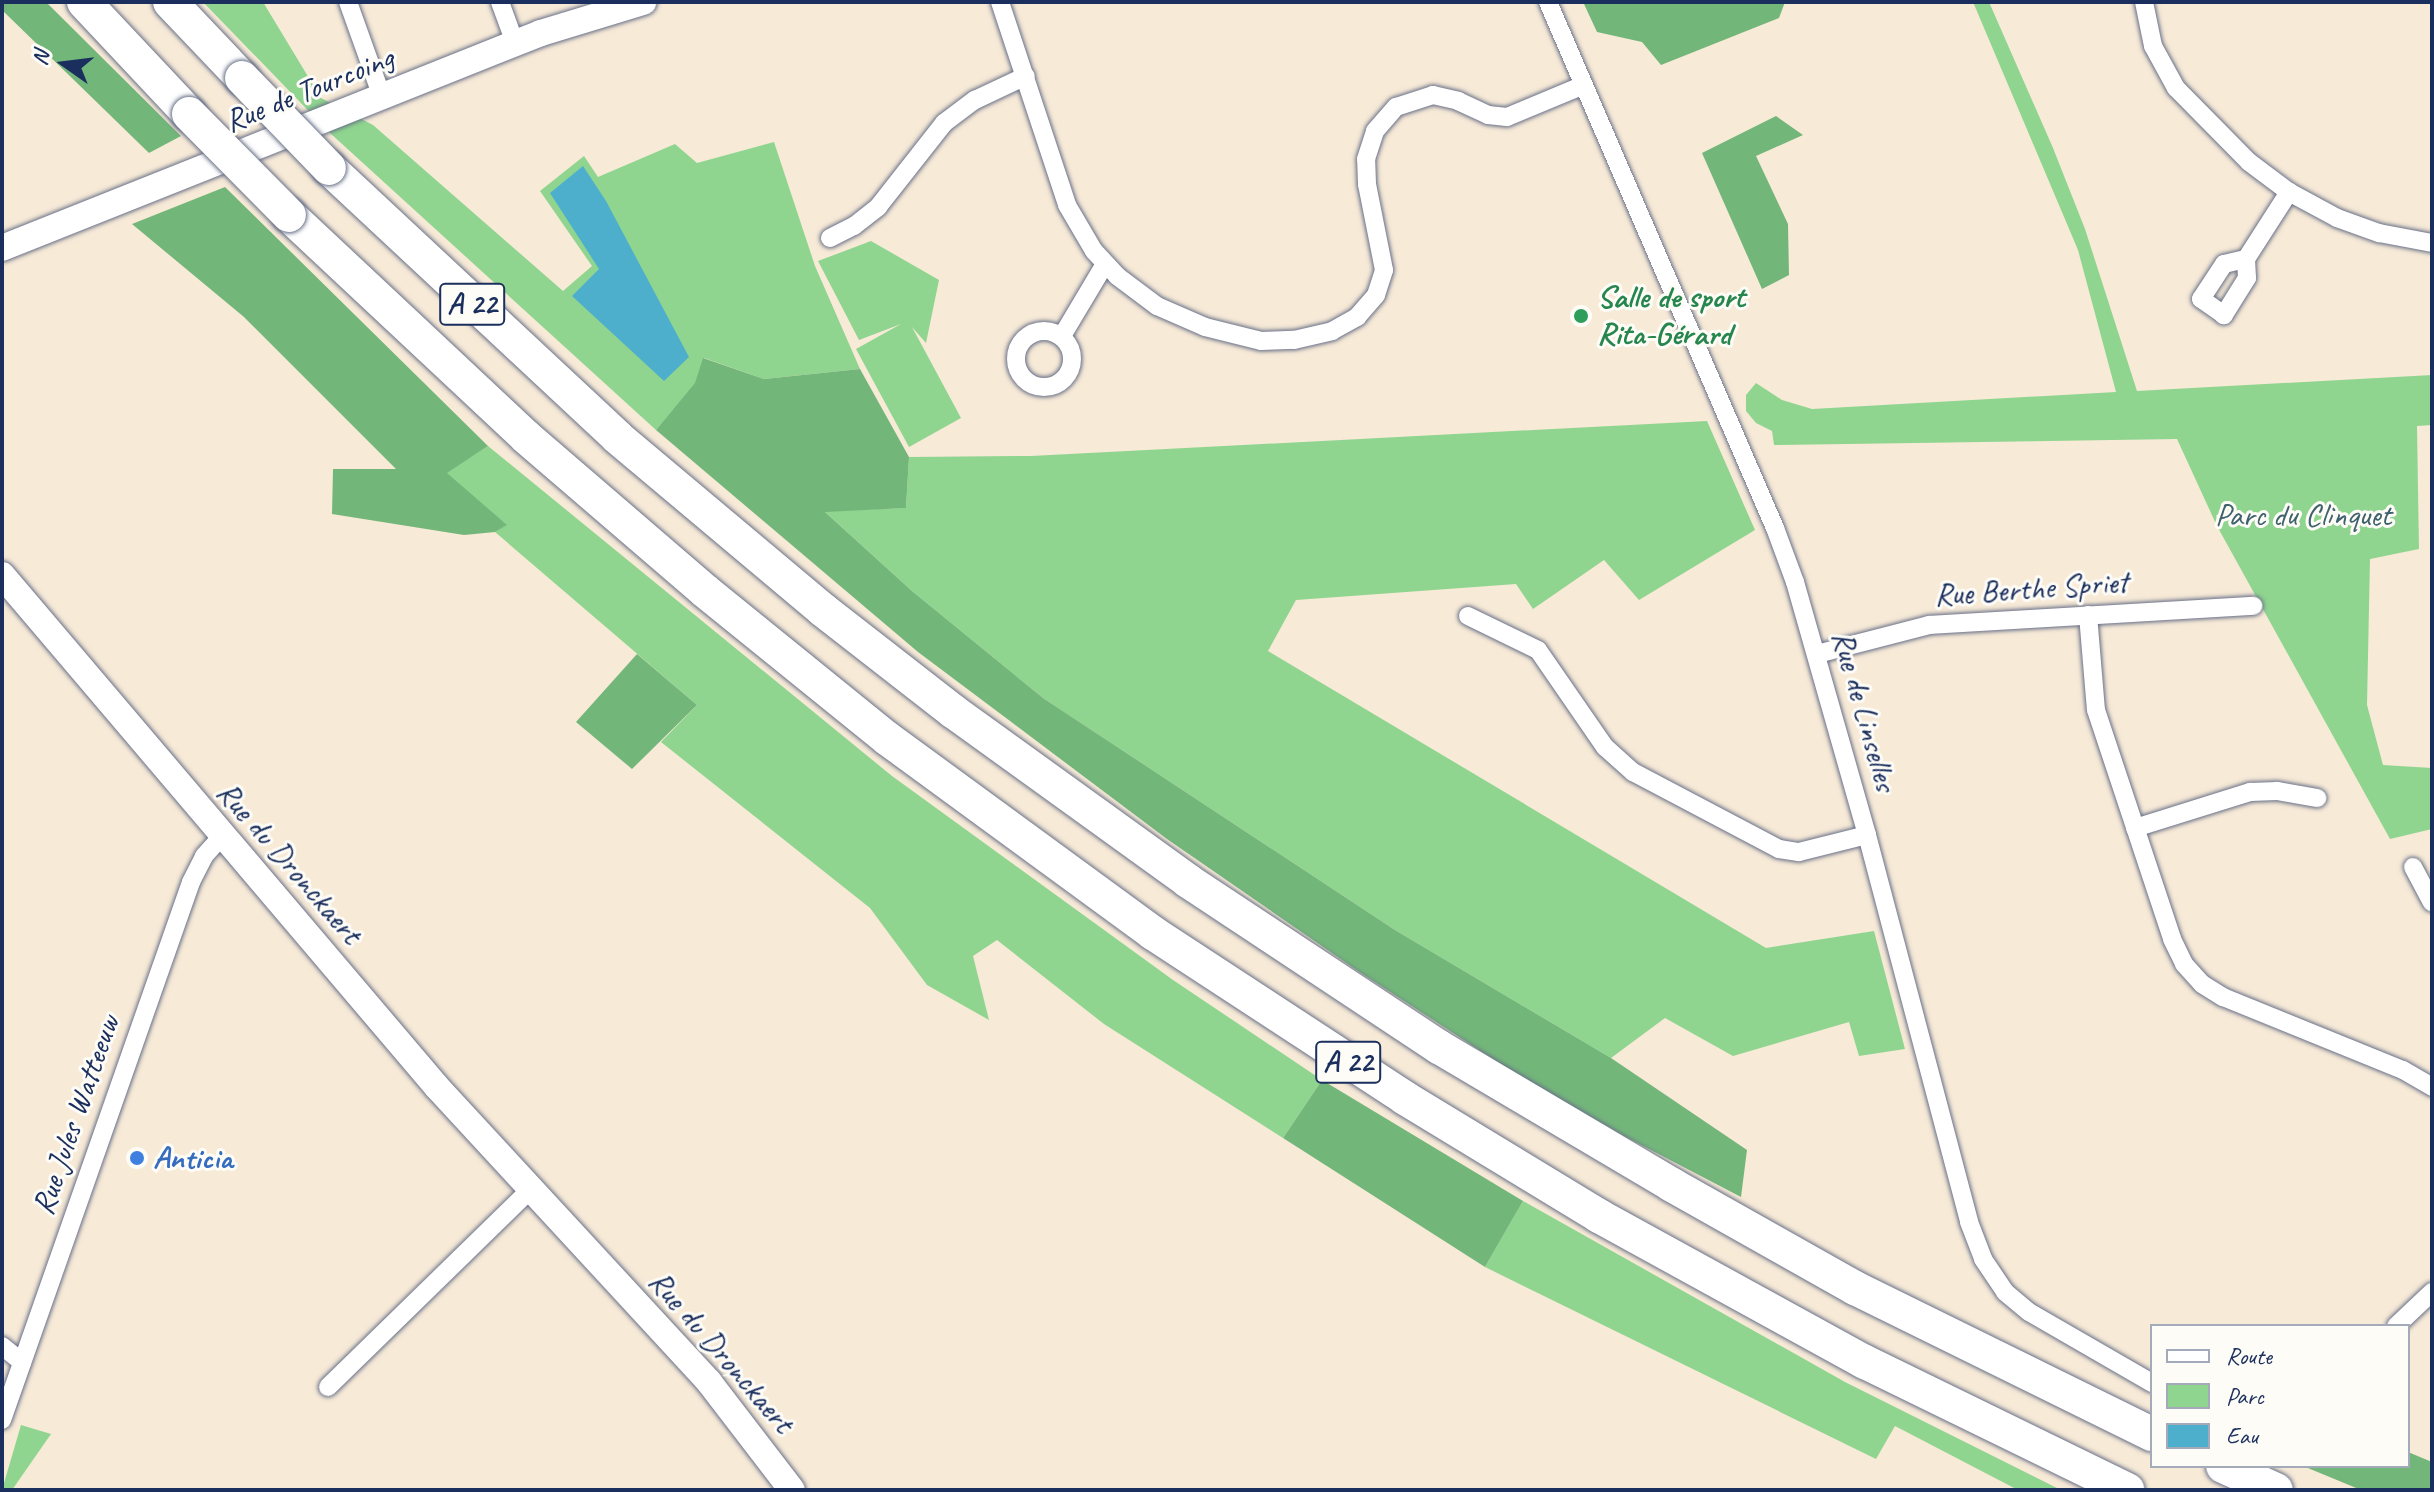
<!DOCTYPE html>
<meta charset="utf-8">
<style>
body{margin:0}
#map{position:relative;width:2434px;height:1492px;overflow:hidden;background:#f7ead7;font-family:Caveat,sans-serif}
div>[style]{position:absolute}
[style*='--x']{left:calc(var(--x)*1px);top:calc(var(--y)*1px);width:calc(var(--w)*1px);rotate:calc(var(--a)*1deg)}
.green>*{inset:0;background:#8fd58f}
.forest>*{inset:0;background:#73b67a}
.water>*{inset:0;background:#4dafcc}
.roads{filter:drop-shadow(0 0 2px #687088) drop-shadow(0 0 2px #687088)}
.street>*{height:18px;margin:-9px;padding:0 9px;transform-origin:9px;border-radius:9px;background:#fff}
.street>.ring{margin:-9px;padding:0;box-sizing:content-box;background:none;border:18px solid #fff;border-radius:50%}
.secondary>*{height:26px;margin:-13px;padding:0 13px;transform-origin:13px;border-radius:13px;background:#fff}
.highway>*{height:34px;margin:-17px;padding:0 17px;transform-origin:17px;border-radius:17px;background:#fff}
.bridges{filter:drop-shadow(0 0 2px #687088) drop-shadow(0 0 2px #687088)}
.highway-bridge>*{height:34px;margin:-17px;padding:0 17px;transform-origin:17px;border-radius:17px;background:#fff}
.dots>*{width:22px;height:22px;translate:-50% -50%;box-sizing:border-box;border:4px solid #fdfcf7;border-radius:50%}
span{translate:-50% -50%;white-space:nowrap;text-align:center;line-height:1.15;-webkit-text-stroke:6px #fdfcf7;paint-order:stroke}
.shield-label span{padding:2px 6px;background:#fdfcf7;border:2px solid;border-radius:6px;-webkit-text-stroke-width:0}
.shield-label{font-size:30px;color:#1b2f5e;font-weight:700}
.street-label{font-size:32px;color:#1b2f5e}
.leisure-label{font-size:32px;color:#27864d;font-weight:700}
.left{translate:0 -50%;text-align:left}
.park-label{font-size:32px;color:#3e616d}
.shop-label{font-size:32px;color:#366cbe;font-weight:700}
.frame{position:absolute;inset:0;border:4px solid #1b2f5e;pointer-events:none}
.legend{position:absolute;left:2150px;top:1324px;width:260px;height:144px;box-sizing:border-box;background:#fdfcf7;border:2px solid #a3aaba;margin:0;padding:10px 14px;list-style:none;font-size:24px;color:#1b2f5e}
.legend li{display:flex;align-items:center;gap:16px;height:40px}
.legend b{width:40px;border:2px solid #a3aaba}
.north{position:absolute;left:24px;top:24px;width:80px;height:80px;-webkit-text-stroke:6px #fdfcf7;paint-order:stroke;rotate:284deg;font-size:22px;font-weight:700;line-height:32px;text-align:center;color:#1b2f5e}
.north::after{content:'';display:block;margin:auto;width:28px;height:36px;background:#1b2f5e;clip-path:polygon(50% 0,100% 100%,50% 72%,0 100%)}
</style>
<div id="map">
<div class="green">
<i style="clip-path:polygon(203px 2px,263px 2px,321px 98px,373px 125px,563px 291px,592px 266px,540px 191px,584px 156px,598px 177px,675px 144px,697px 163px,774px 142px,815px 266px,860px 369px,764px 379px,704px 358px,696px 383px,656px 430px,330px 133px)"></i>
<i style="clip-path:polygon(1973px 2px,1989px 2px,2053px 148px,2085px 229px,2137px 391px,2432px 375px,2432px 425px,2417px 426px,2419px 549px,2370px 559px,2367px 705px,2383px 765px,2432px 768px,2432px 829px,2390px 839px,2217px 526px,2177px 439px,1774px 445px,1772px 431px,1756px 423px,1746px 411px,1746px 395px,1756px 383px,1782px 400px,1812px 409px,2116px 392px,2078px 250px)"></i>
<i style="clip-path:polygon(871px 241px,939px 280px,926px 343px,912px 327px,961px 418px,909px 447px,856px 349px,901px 324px,859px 340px,818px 261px)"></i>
<i style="clip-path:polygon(1707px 421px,1755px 530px,1639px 600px,1604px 560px,1533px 609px,1516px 584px,1296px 600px,1268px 651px,1766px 948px,1874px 931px,1905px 1049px,1859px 1056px,1849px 1022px,1733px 1056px,1665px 1018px,1611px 1058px,1395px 930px,1043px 698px,912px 591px,824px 511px,906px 508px,909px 457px,1031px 456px)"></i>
<i style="clip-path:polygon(488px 446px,892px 776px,1173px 980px,1322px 1080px,1283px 1138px,1104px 1024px,997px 940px,973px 956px,989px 1020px,927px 985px,870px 908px,661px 742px,697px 705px,495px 532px,506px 525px,446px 473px)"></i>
<i style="clip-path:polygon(1523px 1201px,1845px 1382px,2061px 1490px,2018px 1490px,1895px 1426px,1876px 1459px,1485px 1267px)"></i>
<i style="clip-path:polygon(21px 1425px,51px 1434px,12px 1490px,2px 1490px)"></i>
</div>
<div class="forest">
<i style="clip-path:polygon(2px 2px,46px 2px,181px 136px,149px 153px,2px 10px)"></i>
<i style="clip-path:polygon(1587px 2px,1785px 2px,1779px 18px,1661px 65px,1642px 42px,1597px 32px,1584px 4px)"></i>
<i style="clip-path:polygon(1776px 116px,1803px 135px,1756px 156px,1788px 224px,1789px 275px,1762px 289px,1702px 153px)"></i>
<i style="clip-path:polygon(225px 187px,488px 446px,447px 473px,507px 525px,495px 532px,464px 535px,332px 514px,333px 469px,396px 469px,244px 317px,132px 224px)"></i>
<i style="clip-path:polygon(703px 358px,764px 379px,860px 369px,909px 457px,906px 508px,825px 512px,912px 591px,1043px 698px,1395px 930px,1611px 1058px,1747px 1150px,1741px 1197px,1626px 1137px,1513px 1072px,1358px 971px,1167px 839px,918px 652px,656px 430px,695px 383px)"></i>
<i style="clip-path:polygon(637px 654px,697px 705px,632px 769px,576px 722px)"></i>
<i style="clip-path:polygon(1322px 1080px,1523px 1201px,1485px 1267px,1283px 1138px)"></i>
<i style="clip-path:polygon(2408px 1452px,2432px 1462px,2432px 1490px,2361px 1490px,2303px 1466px,2408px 1466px)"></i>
</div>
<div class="water">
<i style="clip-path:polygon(583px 166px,606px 201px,689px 357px,664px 381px,572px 296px,599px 269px,550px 193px)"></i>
</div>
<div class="roads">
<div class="street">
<i style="--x:348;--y:2;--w:101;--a:70.3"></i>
<i style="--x:500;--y:2;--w:44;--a:69.9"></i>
<i style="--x:1000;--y:2;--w:214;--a:71.7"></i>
<i style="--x:1067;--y:205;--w:53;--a:59.6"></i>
<i style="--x:1094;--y:251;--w:34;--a:47"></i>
<i style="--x:1117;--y:276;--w:50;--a:36.9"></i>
<i style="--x:1157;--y:306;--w:52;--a:23.6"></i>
<i style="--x:1205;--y:327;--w:58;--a:14"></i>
<i style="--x:1261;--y:341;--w:33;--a:-2"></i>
<i style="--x:1294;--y:340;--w:39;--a:-13"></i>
<i style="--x:1332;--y:331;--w:29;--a:-29"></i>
<i style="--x:1357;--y:317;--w:29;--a:-49"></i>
<i style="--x:1376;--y:295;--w:26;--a:-72"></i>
<i style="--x:1384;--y:270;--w:88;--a:-101.2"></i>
<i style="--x:1367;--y:184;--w:25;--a:-92"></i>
<i style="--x:1366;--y:159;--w:29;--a:-72"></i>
<i style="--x:1375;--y:131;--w:32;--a:-49"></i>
<i style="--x:1396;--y:107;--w:39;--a:-18"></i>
<i style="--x:1433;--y:95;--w:26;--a:13"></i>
<i style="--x:1458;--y:101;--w:33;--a:25"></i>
<i style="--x:1488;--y:115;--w:19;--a:6"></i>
<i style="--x:1507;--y:117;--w:83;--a:-22.6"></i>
<i style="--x:1548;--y:2;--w:573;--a:66.66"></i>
<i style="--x:1775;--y:528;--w:58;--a:69.7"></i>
<i style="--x:1795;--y:582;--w:263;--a:74.1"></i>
<i style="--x:1867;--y:835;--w:400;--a:75.2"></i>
<i style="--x:1969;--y:1222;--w:40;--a:69"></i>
<i style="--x:1983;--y:1259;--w:40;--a:56"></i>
<i style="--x:2005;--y:1292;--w:31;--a:40"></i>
<i style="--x:2029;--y:1312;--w:142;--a:30"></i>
<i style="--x:2144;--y:2;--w:45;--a:78.4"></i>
<i style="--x:2153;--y:46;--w:48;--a:61.3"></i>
<i style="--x:2176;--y:88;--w:104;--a:45.4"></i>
<i style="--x:2249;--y:162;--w:50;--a:36.9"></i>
<i style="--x:2289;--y:192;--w:55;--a:28.4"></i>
<i style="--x:2337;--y:218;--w:45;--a:19.7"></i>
<i style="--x:2379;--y:233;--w:54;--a:10.7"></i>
<i style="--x:830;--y:238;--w:27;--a:-27"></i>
<i style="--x:854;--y:226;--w:31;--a:-38"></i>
<i style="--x:878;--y:207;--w:107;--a:-51.8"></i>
<i style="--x:944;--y:123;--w:39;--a:-37"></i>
<i style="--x:975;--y:100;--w:56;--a:-25.2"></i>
<i style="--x:2246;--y:259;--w:19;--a:87"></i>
<i style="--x:2247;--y:278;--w:44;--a:121.9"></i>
<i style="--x:2224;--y:315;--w:28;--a:-145"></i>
<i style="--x:2201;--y:299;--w:42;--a:-56.7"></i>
<i style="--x:2224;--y:264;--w:23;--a:-13"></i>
<i style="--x:2246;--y:259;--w:80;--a:-57.3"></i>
<i class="ring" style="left:1016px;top:331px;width:38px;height:38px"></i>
<i style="--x:1062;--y:336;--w:84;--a:-59.2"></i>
<i style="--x:2088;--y:615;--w:95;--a:85.2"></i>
<i style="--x:2096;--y:710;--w:241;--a:71.6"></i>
<i style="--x:2172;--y:939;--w:28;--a:64"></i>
<i style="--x:2184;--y:964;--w:27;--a:48"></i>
<i style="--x:2202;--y:984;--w:25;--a:32"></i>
<i style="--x:2223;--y:997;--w:194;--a:22.1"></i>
<i style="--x:2403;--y:1070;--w:34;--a:30"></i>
<i style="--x:1468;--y:616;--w:78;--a:25.9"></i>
<i style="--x:1538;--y:650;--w:118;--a:55.4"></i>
<i style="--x:1605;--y:747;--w:38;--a:42"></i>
<i style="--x:1633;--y:772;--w:165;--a:27.8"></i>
<i style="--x:1779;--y:849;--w:20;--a:9"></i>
<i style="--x:1799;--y:852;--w:70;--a:-14"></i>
<i style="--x:1817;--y:654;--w:116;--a:-14.5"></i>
<i style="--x:1929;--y:625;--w:325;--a:-3.4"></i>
<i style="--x:2135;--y:828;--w:121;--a:-17.4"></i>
<i style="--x:2250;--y:792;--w:27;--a:-2"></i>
<i style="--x:2277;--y:791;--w:41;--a:9.9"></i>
<i style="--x:2413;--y:867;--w:40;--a:62"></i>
<i style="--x:2396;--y:1326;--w:50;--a:-43.4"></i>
<i style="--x:2;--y:1346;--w:26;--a:39"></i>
<i style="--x:328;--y:1387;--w:282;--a:-44.3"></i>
<i style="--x:2;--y:1420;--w:570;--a:-70.64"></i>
<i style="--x:191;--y:882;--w:29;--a:-63"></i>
<i style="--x:204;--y:856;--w:25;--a:-48"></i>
</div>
<div class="secondary">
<i style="--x:2;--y:248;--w:580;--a:-21.75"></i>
<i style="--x:541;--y:33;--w:107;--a:-16.9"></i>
<i style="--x:2;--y:575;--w:672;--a:49.65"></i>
<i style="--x:437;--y:1087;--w:401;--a:47.3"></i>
<i style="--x:709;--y:1382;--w:136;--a:52.5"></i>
</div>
<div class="highway">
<i style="--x:84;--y:2;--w:154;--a:46.8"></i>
<i style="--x:170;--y:2;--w:105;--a:46.5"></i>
<i style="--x:329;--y:168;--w:394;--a:43"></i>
<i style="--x:617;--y:437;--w:269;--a:40"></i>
<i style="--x:823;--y:610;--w:166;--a:37.9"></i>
<i style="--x:954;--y:712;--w:289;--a:35.8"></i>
<i style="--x:1188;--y:881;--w:301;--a:33.5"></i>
<i style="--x:1439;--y:1047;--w:271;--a:30.6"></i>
<i style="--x:1672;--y:1185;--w:210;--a:29.4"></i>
<i style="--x:1855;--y:1288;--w:331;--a:26.2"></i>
<i style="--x:289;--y:215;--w:325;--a:43.1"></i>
<i style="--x:526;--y:437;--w:236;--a:40.7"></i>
<i style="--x:705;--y:591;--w:235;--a:39"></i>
<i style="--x:888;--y:739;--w:328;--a:36.2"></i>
<i style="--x:1153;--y:933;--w:301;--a:33.2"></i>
<i style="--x:1405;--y:1098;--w:227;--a:31.3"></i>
<i style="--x:1599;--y:1216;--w:303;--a:28.8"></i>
<i style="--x:1865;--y:1362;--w:292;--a:26"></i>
<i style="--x:2223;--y:1466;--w:58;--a:24.4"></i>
</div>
</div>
<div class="bridges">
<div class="highway-bridge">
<i style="--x:242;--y:78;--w:125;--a:46"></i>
<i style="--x:189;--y:114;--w:142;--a:45.3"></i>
</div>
</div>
<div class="dots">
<i style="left:1581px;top:316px;background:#2e9e5b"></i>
<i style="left:137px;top:1158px;background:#3f7fe0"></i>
</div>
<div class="shield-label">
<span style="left:472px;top:304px">A 22</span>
<span style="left:1348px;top:1062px">A 22</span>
</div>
<div class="street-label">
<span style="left:309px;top:90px;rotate:-22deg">Rue de Tourcoing</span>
<span style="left:2031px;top:589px;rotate:-4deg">Rue Berthe Spriet</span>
<span style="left:1864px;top:711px;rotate:74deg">Rue de Linselles</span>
<span style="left:289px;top:863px;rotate:49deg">Rue du Dronckaert</span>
<span style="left:76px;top:1115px;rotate:-71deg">Rue Jules Watteeuw</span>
<span style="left:721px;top:1352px;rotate:49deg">Rue du Dronckaert</span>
</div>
<div class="leisure-label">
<span class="left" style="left:1597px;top:316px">Salle de sport<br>Rita-Gérard</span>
</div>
<div class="park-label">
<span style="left:2303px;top:515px">Parc du Clinquet</span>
</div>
<div class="shop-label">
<span class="left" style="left:153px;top:1158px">Anticia</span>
</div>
<div class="frame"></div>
<ul class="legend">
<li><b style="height:10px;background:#fff"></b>Route</li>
<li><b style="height:22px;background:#8fd58f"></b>Parc</li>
<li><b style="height:22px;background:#4dafcc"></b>Eau</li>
</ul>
<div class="north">N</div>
</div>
